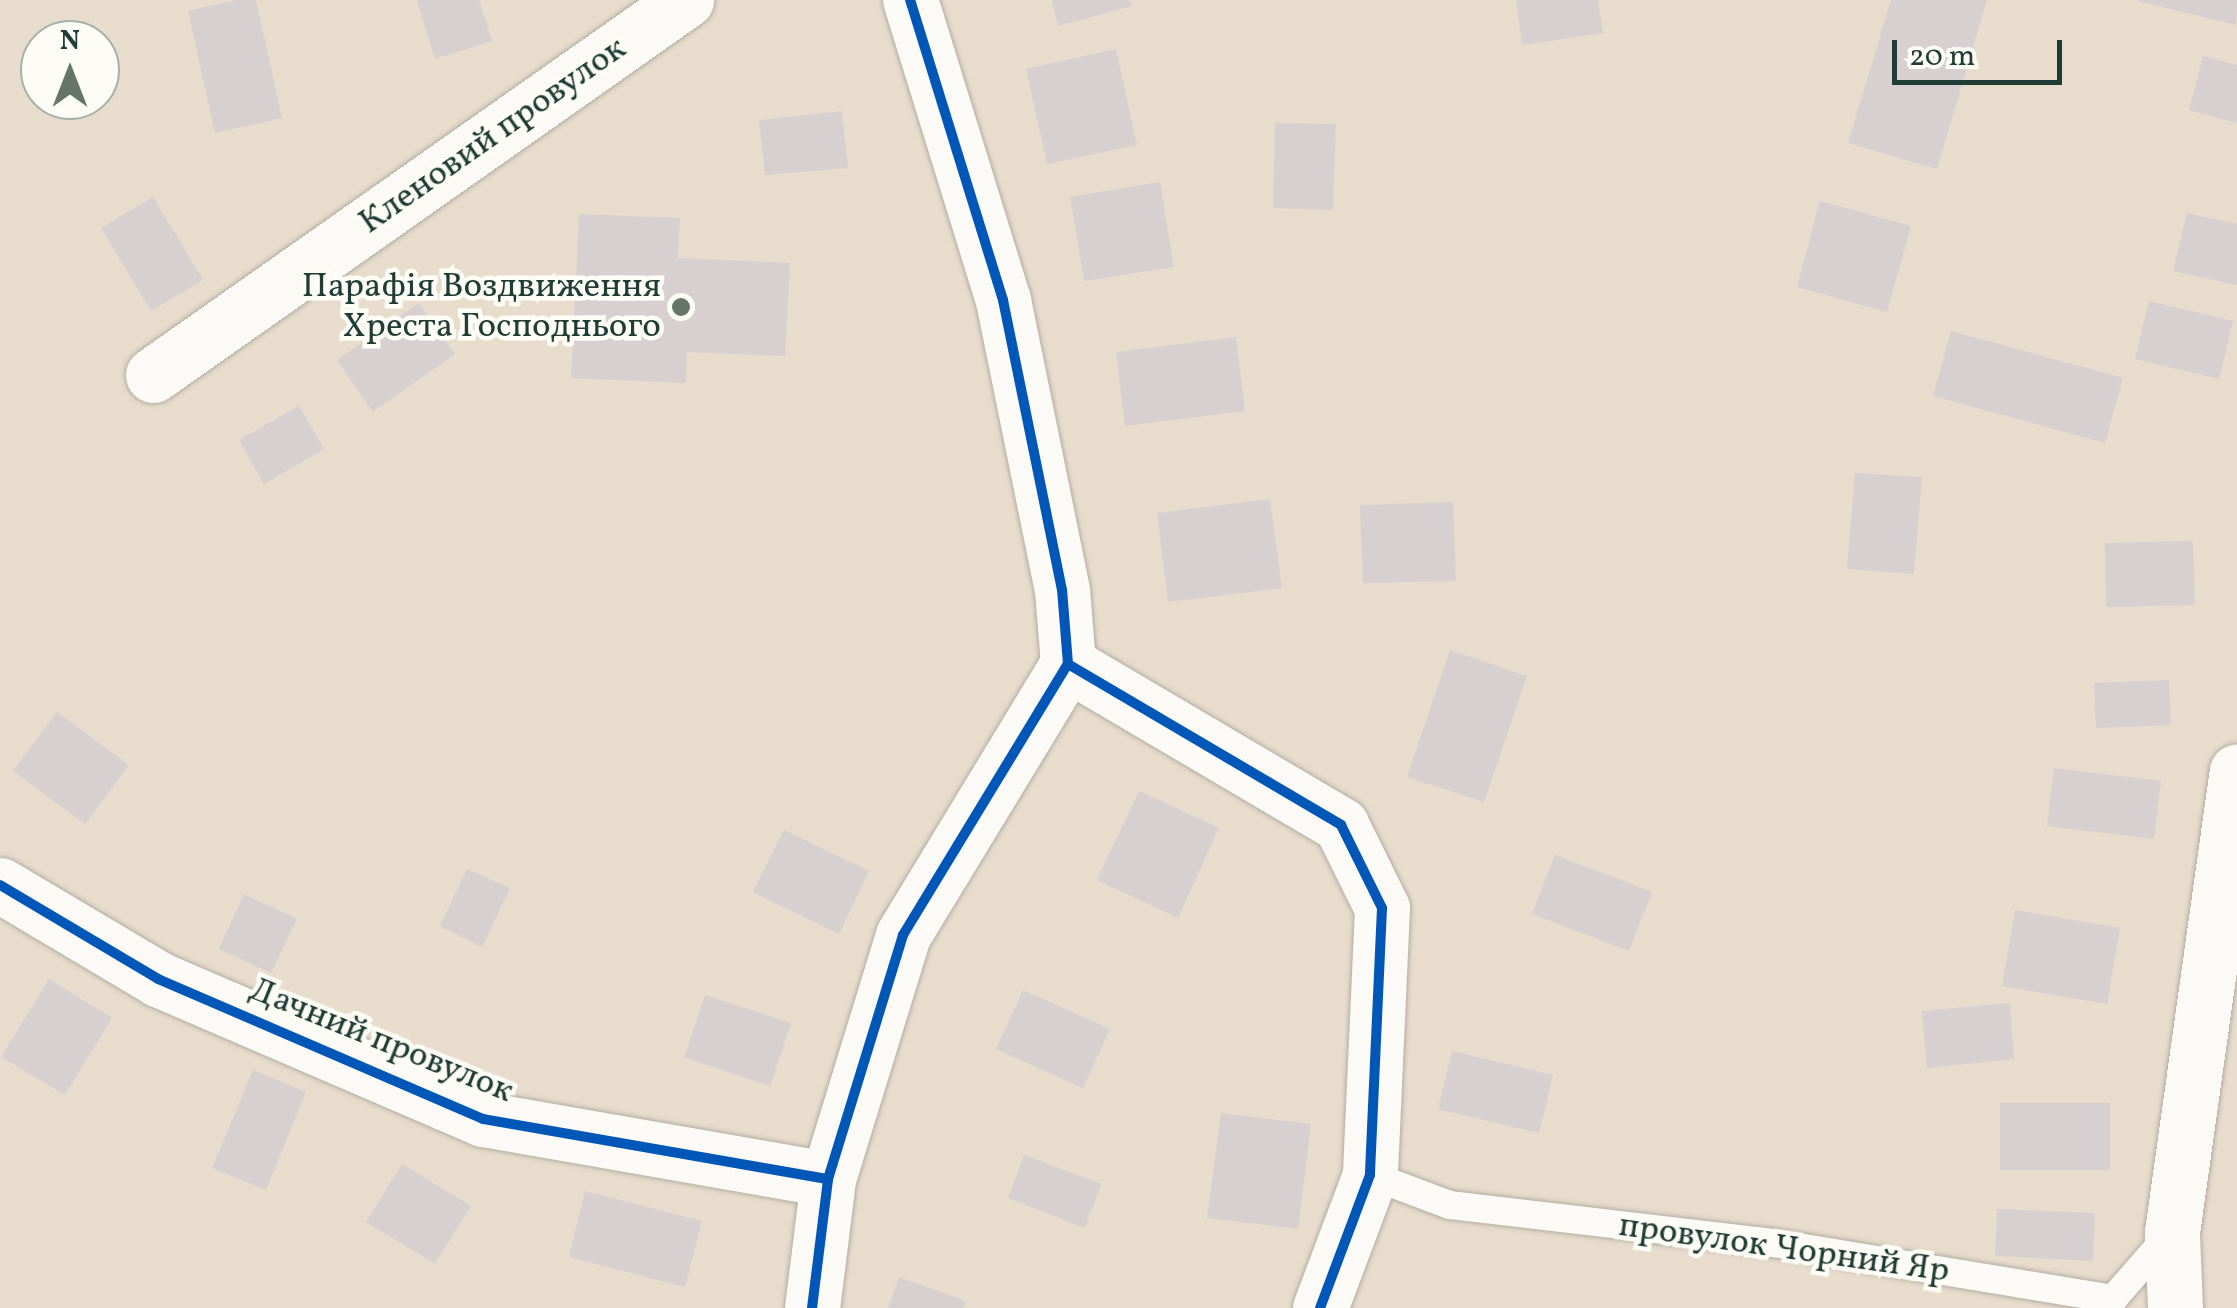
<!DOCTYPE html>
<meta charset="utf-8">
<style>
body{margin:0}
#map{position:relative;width:2237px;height:1308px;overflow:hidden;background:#e8dccc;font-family:Vollkorn,serif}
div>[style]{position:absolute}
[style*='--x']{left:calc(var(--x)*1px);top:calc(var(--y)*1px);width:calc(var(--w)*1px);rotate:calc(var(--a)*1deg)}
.building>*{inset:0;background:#d8cfd1}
.roads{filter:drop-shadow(0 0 2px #b2ada2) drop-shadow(0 0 2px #b2ada2)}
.service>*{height:28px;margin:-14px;padding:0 14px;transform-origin:14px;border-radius:14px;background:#fcfaf7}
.minor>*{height:55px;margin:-27.5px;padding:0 27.5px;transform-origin:27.5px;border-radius:27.5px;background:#fcfaf7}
.cycleway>*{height:10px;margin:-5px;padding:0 5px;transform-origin:5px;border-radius:5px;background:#0057b8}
.dots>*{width:28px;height:28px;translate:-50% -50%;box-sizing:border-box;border:5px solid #fdfcf7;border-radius:50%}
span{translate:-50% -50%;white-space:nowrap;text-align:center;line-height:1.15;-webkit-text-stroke:9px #fdfcf7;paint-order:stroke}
.street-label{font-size:35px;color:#1f3d34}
.poi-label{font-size:35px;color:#1f3d34}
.right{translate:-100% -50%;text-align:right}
.north{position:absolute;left:20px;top:20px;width:100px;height:100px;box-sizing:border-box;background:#fdfcf7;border:2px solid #a4b0a9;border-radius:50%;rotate:0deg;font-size:28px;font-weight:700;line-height:40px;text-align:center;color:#1f3d34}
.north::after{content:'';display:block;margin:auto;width:35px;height:45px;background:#657569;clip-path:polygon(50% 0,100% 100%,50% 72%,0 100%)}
.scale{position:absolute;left:1892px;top:40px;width:170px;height:45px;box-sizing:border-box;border:5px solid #1f3d34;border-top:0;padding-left:12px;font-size:30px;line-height:35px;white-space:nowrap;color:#1f3d34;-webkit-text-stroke:8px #fdfcf7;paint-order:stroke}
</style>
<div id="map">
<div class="building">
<i style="clip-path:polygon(236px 0,256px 0,282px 118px,215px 133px,188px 11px)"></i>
<i style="clip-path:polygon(417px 0,479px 0,492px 41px,435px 59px)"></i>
<i style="clip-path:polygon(1052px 0,1130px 0,1132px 6px,1058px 26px)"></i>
<i style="clip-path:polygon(1516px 0,1598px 0,1603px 33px,1522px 45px)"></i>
<i style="clip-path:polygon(1891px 0,1987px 0,1937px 169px,1848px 143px)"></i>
<i style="clip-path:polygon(2237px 0,2236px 25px,2137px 1px,2137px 0)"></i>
<i style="clip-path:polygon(1116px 49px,1137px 145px,1047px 164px,1026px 69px)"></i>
<i style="clip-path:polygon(2203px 56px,2237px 65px,2237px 123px,2189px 110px)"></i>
<i style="clip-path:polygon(842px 111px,848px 168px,765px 175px,759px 120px)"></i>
<i style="clip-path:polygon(1275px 123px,1336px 124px,1333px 210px,1273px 208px)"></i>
<i style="clip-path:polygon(1160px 182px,1174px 267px,1084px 281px,1070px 197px)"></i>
<i style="clip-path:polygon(153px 197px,203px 280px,151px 311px,101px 228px)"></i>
<i style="clip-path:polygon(1820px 201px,1911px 226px,1887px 312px,1797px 287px)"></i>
<i style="clip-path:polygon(2187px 213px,2237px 224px,2237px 285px,2173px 271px)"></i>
<i style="clip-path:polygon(579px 214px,680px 218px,678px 258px,790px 263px,785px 356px,687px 352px,686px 383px,571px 378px)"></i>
<i style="clip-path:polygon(2149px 301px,2233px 321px,2219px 379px,2135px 359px)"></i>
<i style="clip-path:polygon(419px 303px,455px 354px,373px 412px,337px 360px)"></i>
<i style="clip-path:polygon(1951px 331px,2123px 378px,2105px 443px,1933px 396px)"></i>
<i style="clip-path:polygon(1236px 337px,1245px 411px,1125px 426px,1116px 352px)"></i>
<i style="clip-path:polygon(299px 406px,324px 449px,264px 484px,239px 440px)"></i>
<i style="clip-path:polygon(1855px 473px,1922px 477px,1914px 574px,1847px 569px)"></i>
<i style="clip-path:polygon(1270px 499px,1282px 588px,1168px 602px,1157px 513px)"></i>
<i style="clip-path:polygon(1453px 502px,1456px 581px,1363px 583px,1360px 505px)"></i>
<i style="clip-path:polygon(2193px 541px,2195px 605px,2106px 607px,2105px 543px)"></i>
<i style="clip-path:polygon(1450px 650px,1527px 676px,1484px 802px,1407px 777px)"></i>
<i style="clip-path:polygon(2169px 680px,2171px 725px,2096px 728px,2094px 683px)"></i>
<i style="clip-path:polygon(57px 712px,129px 765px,85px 824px,13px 771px)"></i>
<i style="clip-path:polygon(2054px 768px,2161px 781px,2154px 839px,2047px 826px)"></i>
<i style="clip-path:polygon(1139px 791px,1219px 828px,1178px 918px,1097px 880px)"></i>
<i style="clip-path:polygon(784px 830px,869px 871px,839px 934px,753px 892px)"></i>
<i style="clip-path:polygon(1555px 855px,1652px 892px,1629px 951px,1532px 914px)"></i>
<i style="clip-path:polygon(467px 869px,510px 888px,482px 947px,440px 926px)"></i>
<i style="clip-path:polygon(244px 894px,297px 919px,271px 973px,219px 949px)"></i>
<i style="clip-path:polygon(2015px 910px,2120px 928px,2107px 1004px,2002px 986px)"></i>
<i style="clip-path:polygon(49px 979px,112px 1018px,65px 1095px,1px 1057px)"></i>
<i style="clip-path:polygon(1023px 990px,1110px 1029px,1083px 1088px,996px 1049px)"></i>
<i style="clip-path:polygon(705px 995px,791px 1023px,770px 1086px,684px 1057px)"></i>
<i style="clip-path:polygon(2010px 1003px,2014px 1059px,1927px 1068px,1922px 1011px)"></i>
<i style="clip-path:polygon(1452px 1051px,1553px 1075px,1539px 1133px,1438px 1109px)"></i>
<i style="clip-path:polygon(253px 1070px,306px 1092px,266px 1190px,212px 1168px)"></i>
<i style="clip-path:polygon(2000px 1103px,2110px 1103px,2110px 1170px,2000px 1170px)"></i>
<i style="clip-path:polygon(1221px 1113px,1311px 1124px,1298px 1229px,1207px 1218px)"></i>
<i style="clip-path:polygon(1024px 1155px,1101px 1184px,1085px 1228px,1008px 1198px)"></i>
<i style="clip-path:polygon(402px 1164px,471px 1206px,435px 1264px,366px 1222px)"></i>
<i style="clip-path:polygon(585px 1191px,702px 1221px,685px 1287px,569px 1257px)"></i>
<i style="clip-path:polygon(1997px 1209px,2095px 1213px,2093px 1261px,1995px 1256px)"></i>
<i style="clip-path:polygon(899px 1277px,966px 1301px,963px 1308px,888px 1308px)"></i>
</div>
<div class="roads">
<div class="service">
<i style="--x:1370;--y:1175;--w:85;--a:20.6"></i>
<i style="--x:1450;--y:1205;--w:326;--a:6.7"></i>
<i style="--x:1774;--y:1243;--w:344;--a:9.4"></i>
<i style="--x:2113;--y:1299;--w:84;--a:-48.9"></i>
</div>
<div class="minor">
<i style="--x:153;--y:375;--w:652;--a:-35.13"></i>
<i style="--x:1068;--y:664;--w:317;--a:30.5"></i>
<i style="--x:1341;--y:825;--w:93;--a:63.7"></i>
<i style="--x:1382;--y:908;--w:267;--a:92.6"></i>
<i style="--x:1370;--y:1175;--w:142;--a:110.6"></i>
<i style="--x:0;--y:885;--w:184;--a:30.7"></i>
<i style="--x:158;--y:979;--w:354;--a:23.3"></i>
<i style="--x:483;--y:1119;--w:350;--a:9.9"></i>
<i style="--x:812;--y:1308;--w:130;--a:-82.9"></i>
<i style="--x:828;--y:1179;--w:255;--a:-72.9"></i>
<i style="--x:903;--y:935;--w:317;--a:-58.7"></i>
<i style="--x:1068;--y:664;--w:74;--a:-94.6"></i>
<i style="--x:1062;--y:590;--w:296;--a:-101.5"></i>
<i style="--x:1003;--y:300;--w:314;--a:-107.2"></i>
<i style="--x:2175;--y:1308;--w:76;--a:-92.3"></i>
<i style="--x:2172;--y:1232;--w:465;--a:-82"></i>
</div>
</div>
<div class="cycleway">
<i style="--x:1068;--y:664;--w:317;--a:30.5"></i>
<i style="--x:1341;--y:825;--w:93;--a:63.7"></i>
<i style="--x:1382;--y:908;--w:267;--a:92.6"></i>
<i style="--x:1370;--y:1175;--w:142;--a:110.6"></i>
<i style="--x:0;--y:885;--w:184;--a:30.7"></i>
<i style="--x:158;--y:979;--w:354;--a:23.3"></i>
<i style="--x:483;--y:1119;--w:350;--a:9.9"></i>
<i style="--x:812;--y:1308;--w:130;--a:-82.9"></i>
<i style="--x:828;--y:1179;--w:255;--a:-72.9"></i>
<i style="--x:903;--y:935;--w:317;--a:-58.7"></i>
<i style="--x:1068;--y:664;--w:74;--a:-94.6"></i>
<i style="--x:1062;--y:590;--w:296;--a:-101.5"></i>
<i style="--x:1003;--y:300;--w:314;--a:-107.2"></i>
</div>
<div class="dots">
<i style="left:681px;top:307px;background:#657569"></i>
</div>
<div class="street-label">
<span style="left:493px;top:136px;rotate:-35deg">Кленовий провулок</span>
<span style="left:381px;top:1041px;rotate:22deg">Дачний провулок</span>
<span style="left:1784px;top:1249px;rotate:8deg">провулок Чорний Яр</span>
</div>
<div class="poi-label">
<span class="right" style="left:661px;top:307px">Парафія Воздвиження<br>Хреста Господнього</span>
</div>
<div class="north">N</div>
<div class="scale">20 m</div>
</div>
